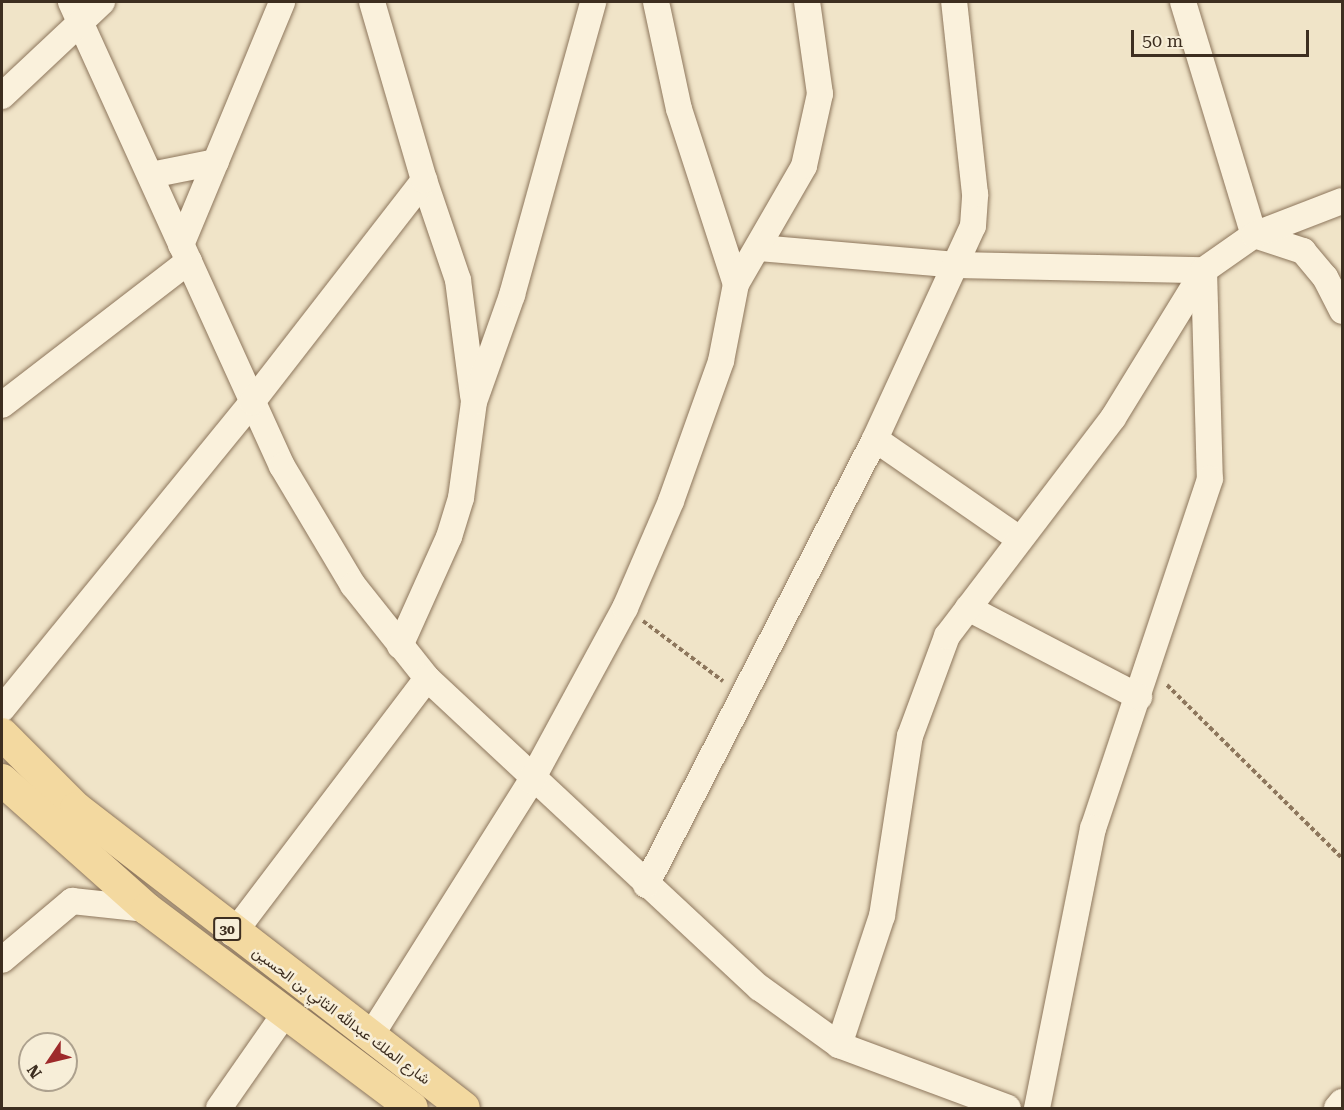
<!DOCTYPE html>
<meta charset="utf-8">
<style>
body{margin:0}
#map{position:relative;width:1344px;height:1110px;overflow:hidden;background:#f0e4c8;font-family:"Roboto Serif",Vazirmatn,serif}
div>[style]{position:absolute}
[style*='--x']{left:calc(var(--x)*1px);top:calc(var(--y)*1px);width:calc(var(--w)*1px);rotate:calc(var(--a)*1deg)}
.path>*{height:4px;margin-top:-2px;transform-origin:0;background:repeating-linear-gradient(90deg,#8d765c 0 4.5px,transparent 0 7.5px)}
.roads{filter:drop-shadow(0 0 2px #8d765c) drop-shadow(0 0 2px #8d765c)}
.minor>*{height:26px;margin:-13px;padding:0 13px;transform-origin:13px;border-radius:13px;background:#faf1dc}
.major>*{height:32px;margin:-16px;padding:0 16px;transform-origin:16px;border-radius:16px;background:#f3d9a0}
span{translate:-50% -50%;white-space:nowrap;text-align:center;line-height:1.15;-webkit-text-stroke:5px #f7eed8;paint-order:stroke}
.shield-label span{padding:2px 4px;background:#f7eed8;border:2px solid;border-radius:4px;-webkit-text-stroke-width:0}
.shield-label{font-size:14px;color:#3d2e20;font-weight:700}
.street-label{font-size:15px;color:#3d2e20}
.frame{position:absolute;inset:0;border:3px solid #3d2e20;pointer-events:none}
.north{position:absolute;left:18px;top:1032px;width:60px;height:60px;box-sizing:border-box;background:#f7eed8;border:2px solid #ada18e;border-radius:50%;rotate:235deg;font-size:16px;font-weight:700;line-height:24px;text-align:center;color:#3d2e20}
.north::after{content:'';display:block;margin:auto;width:21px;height:27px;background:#9e2a2b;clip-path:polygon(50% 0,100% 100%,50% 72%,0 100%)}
.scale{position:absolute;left:1131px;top:30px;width:178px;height:27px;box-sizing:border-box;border:3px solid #3d2e20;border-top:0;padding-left:8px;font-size:18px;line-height:21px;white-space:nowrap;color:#3d2e20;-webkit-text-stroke:4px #f7eed8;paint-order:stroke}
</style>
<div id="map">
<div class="path">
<i style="--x:643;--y:621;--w:100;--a:36.9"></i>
<i style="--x:1167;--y:685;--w:246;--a:44.7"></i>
</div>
<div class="roads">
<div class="minor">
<i style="--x:71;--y:2;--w:510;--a:65.55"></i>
<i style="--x:282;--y:466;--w:139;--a:59.2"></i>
<i style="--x:353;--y:585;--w:119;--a:51.5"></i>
<i style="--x:427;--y:678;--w:455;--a:43"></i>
<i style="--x:760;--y:988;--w:97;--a:35.8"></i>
<i style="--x:839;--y:1045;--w:180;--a:20.4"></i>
<i style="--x:656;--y:2;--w:109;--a:77.9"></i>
<i style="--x:679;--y:109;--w:184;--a:72"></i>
<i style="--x:1183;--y:2;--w:244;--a:73.1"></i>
<i style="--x:2;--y:96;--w:137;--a:-43.2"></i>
<i style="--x:151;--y:175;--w:66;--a:-11.3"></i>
<i style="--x:424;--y:180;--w:106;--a:71.2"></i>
<i style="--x:458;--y:280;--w:117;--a:82.6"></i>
<i style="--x:1254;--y:235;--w:52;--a:18.1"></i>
<i style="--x:1303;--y:251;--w:34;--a:50"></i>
<i style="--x:1325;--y:277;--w:38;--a:63"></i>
<i style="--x:181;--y:245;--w:263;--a:-67.4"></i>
<i style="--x:759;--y:248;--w:198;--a:4.9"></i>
<i style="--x:956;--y:265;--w:248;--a:1.2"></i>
<i style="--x:1204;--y:270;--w:209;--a:88.4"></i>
<i style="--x:1210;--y:479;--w:368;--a:108.5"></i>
<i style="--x:1093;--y:828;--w:286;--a:101.3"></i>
<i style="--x:2;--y:405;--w:236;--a:-37.6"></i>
<i style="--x:875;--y:439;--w:174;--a:34.7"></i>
<i style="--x:968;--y:608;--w:193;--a:27.5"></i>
<i style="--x:400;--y:646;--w:120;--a:-65.8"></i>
<i style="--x:449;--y:537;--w:41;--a:-72.9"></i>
<i style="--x:461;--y:498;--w:97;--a:-82.3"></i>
<i style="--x:474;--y:402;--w:114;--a:-70.4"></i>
<i style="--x:512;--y:295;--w:304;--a:-74.5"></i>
<i style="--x:2;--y:709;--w:396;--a:-50.8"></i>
<i style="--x:252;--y:402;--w:281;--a:-52.2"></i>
<i style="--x:424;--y:180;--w:185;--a:-106.3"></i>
<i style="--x:646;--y:885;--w:501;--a:-62.82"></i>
<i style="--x:875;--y:439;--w:234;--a:-65.3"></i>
<i style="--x:973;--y:226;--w:32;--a:-86"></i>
<i style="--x:975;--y:194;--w:193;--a:-96.2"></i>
<i style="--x:233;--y:934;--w:321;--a:-52.8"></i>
<i style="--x:2;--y:960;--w:92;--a:-40.1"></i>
<i style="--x:72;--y:901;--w:75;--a:6.1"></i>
<i style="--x:370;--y:1037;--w:302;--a:-57.8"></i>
<i style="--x:531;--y:781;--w:197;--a:-61.5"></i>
<i style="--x:625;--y:608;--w:116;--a:-66.7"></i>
<i style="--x:671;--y:501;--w:149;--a:-70.3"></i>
<i style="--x:721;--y:361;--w:78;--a:-79"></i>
<i style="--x:736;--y:284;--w:136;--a:-60"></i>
<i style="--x:804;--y:166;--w:74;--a:-77.5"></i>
<i style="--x:820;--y:94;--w:93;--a:-98"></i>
<i style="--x:839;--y:1045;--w:136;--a:-71.6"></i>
<i style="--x:882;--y:916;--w:182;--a:-81.2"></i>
<i style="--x:910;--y:736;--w:107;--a:-69.7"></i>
<i style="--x:947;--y:636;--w:274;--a:-52.7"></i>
<i style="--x:1113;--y:418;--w:174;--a:-58.4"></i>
<i style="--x:1204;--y:270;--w:61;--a:-35"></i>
<i style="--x:1254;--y:235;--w:94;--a:-21.1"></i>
<i style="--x:219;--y:1108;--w:117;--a:-55.1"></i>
<i style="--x:1337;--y:1108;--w:8;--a:-50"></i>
</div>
<div class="major">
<i style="--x:2;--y:734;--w:105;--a:45"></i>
<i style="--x:76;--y:808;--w:490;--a:37.7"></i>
<i style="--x:2;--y:780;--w:194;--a:41.7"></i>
<i style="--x:147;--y:909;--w:331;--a:36.9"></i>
</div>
</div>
<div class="shield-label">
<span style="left:227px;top:929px">30</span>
</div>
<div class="street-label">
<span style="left:341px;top:1016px;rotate:37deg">شارع الملك عبدالله الثاني بن الحسين</span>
</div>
<div class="frame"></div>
<div class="north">N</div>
<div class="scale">50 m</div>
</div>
